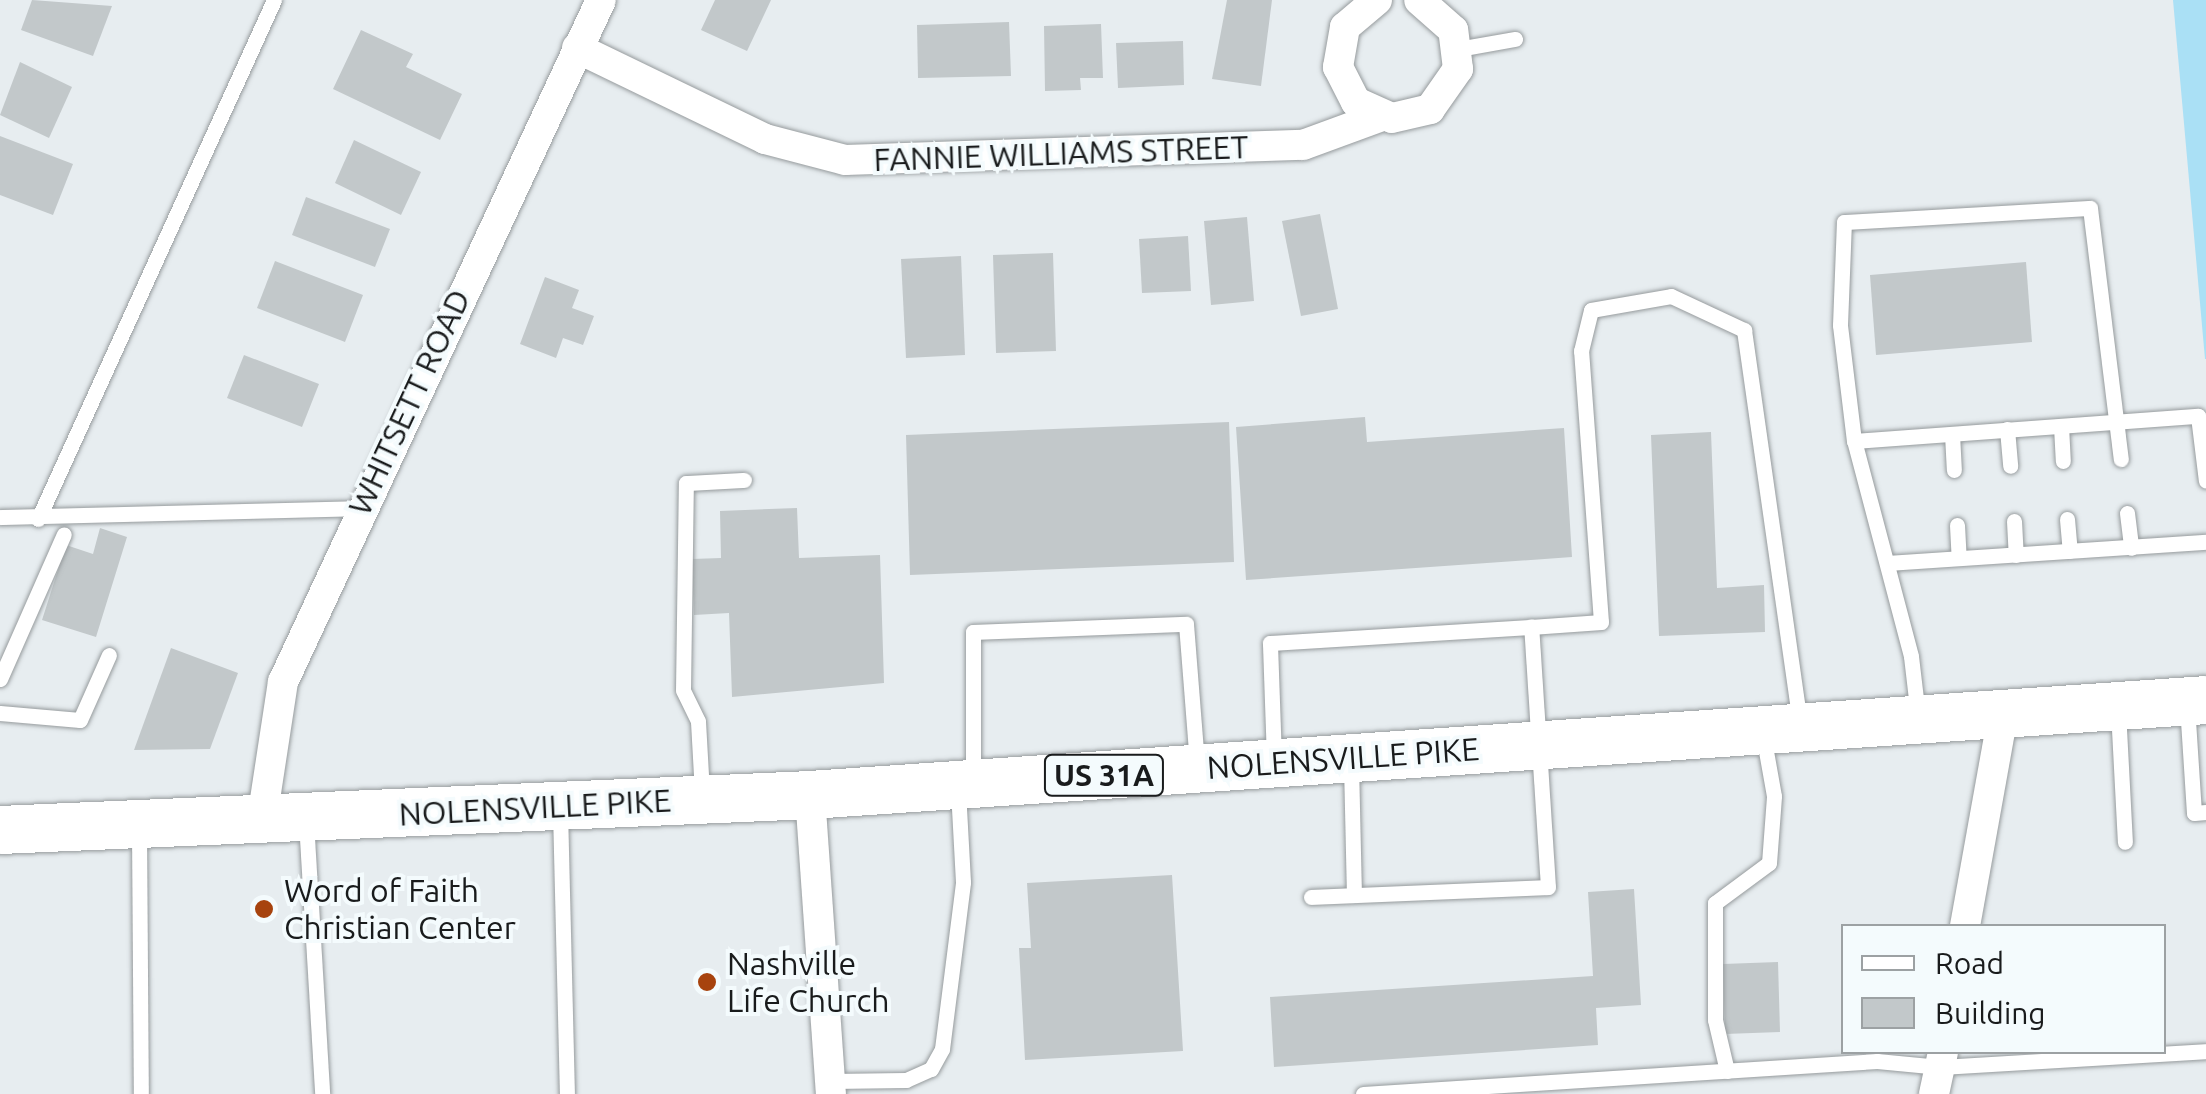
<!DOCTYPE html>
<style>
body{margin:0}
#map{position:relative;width:2206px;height:1094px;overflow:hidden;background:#e7edf0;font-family:Ubuntu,sans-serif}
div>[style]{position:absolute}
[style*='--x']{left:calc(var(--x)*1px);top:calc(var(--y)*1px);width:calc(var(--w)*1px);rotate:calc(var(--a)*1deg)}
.green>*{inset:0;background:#aae0f5}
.building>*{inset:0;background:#c2c8ca}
.roads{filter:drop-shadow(0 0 2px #969b9d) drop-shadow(0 0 2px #969b9d)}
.lane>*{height:15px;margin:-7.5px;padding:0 7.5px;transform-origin:7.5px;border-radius:7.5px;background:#fff}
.street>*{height:30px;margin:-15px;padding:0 15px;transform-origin:15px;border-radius:15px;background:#fff}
.primary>*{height:48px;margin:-24px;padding:0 24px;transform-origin:24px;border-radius:24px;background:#fff}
.dots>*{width:28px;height:28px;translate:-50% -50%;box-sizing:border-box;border:5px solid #f4fbfd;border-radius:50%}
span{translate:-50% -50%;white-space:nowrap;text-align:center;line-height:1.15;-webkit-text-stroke:8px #f4fbfd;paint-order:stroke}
.shield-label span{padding:2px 8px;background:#f4fbfd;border:2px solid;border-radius:8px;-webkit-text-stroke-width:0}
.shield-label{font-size:30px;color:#191b1c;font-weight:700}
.street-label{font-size:32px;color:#191b1c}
.poi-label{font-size:32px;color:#191b1c}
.left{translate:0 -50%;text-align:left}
.legend{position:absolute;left:1841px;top:924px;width:325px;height:130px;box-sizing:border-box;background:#f4fbfd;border:2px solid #9ca1a3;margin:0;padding:12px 18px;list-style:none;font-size:30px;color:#191b1c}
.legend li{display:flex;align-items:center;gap:20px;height:50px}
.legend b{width:50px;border:2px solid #9ca1a3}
</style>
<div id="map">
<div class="green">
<i style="clip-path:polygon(2173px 0,2206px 0,2206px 359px,2205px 359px)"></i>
</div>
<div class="building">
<i style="clip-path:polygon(32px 0,112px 6px,93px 56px,21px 30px)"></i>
<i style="clip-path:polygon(715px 0,771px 0,747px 51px,701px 30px)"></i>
<i style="clip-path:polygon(1227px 0,1272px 0,1261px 86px,1212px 79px)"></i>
<i style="clip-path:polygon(1009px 22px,1011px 76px,918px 78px,917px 25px)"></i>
<i style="clip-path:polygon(1101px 24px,1103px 78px,1080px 78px,1081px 90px,1045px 91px,1044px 26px)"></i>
<i style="clip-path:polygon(361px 30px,413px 54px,406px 67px,462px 94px,440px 140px,333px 89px)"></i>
<i style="clip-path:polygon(1183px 41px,1184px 85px,1118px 88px,1116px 43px)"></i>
<i style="clip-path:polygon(20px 62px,72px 87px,49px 138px,0 115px)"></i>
<i style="clip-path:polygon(0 136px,73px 164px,53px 215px,0 195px)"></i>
<i style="clip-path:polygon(354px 140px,421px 172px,401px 215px,335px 183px)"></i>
<i style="clip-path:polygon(306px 197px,390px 229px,375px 267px,292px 235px)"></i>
<i style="clip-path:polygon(1320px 214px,1338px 309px,1301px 316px,1282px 221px)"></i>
<i style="clip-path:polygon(1247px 217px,1254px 301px,1211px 305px,1204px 221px)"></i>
<i style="clip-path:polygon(1188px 236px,1191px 291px,1142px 293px,1139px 239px)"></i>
<i style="clip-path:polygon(1053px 253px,1056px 351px,996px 353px,993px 255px)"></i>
<i style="clip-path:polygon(961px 256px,965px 355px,906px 358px,901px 259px)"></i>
<i style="clip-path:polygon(275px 261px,363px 295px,345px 342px,257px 308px)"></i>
<i style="clip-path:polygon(2026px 262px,2032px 342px,1876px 355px,1870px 275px)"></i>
<i style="clip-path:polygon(545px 277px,579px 290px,572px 308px,594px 316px,583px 345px,563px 338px,556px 358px,520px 344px)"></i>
<i style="clip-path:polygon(244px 355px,319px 384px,302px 427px,227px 398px)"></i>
<i style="clip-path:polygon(1365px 417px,1367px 442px,1564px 428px,1572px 557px,1246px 580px,1236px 427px)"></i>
<i style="clip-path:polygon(1229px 422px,1234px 562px,910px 575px,906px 435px)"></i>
<i style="clip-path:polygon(1711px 432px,1717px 588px,1764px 585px,1765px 632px,1659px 636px,1651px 435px)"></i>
<i style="clip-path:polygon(797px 508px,799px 558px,880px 555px,884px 683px,732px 697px,729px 613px,694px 615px,692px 559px,721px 558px,720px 511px)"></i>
<i style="clip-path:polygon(100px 528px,127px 537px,96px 637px,42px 620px,66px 545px,93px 554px)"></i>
<i style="clip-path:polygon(171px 648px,238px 673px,210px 749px,134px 750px)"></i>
<i style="clip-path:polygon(1172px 875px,1183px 1051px,1025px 1060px,1019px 948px,1031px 948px,1027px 883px)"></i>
<i style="clip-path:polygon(1634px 889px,1641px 1005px,1596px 1008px,1598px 1045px,1274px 1067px,1270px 997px,1593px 976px,1588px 892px)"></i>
<i style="clip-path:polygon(1778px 962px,1780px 1032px,1725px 1034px,1723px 964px)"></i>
</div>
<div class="roads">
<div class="lane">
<i style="--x:1458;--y:49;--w:58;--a:-10"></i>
<i style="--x:2061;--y:426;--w:35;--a:87"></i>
<i style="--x:2007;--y:429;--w:37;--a:85"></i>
<i style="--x:1952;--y:434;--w:36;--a:87"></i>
<i style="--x:1854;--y:441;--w:345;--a:-4.2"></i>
<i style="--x:2198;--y:416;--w:65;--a:83"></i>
<i style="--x:2127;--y:513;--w:35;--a:83"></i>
<i style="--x:0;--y:517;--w:358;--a:-1.4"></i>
<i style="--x:38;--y:519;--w:570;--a:-65.55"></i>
<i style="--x:2067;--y:519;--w:32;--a:85"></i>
<i style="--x:2014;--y:521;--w:34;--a:87"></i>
<i style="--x:1957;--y:525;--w:33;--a:87"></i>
<i style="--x:1887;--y:563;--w:320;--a:-3.8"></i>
<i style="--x:0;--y:679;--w:158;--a:-66.2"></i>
<i style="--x:2187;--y:705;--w:108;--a:86.3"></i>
<i style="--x:2194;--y:813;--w:12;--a:-5"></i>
<i style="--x:2118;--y:710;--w:132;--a:87"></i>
<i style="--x:0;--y:713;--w:80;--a:5"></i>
<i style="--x:80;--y:720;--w:71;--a:-66"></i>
<i style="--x:1918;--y:716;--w:60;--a:-96.7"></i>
<i style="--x:1911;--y:656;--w:222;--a:-104.8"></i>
<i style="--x:1854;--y:441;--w:117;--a:-96.9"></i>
<i style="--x:1840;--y:325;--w:103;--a:-87.8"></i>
<i style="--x:1844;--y:222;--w:246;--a:-3.3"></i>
<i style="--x:2090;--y:208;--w:253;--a:83"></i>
<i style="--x:1274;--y:759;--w:116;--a:-92"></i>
<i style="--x:1270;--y:643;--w:261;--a:-3.5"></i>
<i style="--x:1351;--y:764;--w:131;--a:88.7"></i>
<i style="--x:973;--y:779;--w:147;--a:-90"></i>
<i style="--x:973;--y:632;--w:213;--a:-2.2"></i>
<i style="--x:1186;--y:624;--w:141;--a:85.5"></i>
<i style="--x:702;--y:793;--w:72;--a:-93.2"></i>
<i style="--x:698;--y:721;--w:34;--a:-116"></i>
<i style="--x:683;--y:690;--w:207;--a:-89.2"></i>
<i style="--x:686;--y:483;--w:58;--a:-3"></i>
<i style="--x:560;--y:810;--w:284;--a:88.6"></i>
<i style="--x:306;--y:821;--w:273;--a:86.6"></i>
<i style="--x:139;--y:828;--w:266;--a:89.6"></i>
<i style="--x:1311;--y:897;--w:237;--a:-2.4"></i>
<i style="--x:1548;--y:887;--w:261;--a:-93.7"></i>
<i style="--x:1531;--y:627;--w:70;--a:-4.1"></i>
<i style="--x:1601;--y:622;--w:272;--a:-94.2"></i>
<i style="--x:1581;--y:351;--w:42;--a:-76.3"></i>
<i style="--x:1591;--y:310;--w:81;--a:-9.9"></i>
<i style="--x:1671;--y:296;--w:81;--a:25"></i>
<i style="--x:1744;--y:330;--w:398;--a:81.9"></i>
<i style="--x:1727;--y:1071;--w:52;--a:-103.2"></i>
<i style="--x:1715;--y:1020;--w:117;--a:-90"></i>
<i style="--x:1715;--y:903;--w:67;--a:-36.5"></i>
<i style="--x:1769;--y:863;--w:67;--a:-85.7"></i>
<i style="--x:1774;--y:796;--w:63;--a:-100.1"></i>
<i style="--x:831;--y:1081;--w:75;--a:-0.8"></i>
<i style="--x:906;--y:1080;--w:27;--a:-24"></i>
<i style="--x:931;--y:1069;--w:23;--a:-61"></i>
<i style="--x:942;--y:1049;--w:168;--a:-82.8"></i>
<i style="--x:963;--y:882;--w:92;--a:-93.1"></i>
<i style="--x:1363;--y:1094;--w:515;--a:-3.67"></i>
<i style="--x:1877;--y:1061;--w:63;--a:5.4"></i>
<i style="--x:1940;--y:1067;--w:266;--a:-3.4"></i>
</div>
<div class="street">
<i style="--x:1377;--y:0;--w:42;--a:139.8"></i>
<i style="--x:1345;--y:27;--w:41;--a:99.9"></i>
<i style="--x:1338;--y:67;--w:39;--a:63"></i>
<i style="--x:1356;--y:102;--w:39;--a:24"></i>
<i style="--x:1392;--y:118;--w:39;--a:-13"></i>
<i style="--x:1430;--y:109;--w:49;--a:-55"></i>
<i style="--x:1458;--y:69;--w:39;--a:-97"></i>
<i style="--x:1453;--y:30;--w:45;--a:-138.6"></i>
<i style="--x:577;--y:48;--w:209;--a:25.8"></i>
<i style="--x:765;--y:139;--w:83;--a:14.7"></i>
<i style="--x:845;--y:160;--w:458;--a:-1.9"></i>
<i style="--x:1303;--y:145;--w:84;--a:-20.2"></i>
<i style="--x:810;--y:795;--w:300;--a:86"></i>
<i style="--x:262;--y:819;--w:139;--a:-81.3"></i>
<i style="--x:283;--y:682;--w:752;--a:-65"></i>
<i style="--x:1965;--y:926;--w:215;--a:-79.8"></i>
<i style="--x:1934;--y:1094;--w:43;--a:-77.9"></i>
</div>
<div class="primary">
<i style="--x:0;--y:830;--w:811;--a:-2.47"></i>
<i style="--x:810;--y:795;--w:1399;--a:-3.89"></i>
</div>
</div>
<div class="dots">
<i style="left:264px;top:909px;background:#a7430e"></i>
<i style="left:707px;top:982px;background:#a7430e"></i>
</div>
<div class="shield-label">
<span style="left:1104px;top:775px">US 31A</span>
</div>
<div class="street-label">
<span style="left:1061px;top:153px;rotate:-2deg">FANNIE WILLIAMS STREET</span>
<span style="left:409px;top:402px;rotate:-65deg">WHITSETT ROAD</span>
<span style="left:1343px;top:758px;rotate:-4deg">NOLENSVILLE PIKE</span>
<span style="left:535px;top:807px;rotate:-3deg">NOLENSVILLE PIKE</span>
</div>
<div class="poi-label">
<span class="left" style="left:284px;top:909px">Word of Faith<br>Christian Center</span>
<span class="left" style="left:727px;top:982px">Nashville<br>Life Church</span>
</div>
<ul class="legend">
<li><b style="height:12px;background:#fff"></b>Road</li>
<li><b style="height:28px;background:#c2c8ca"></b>Building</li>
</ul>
</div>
